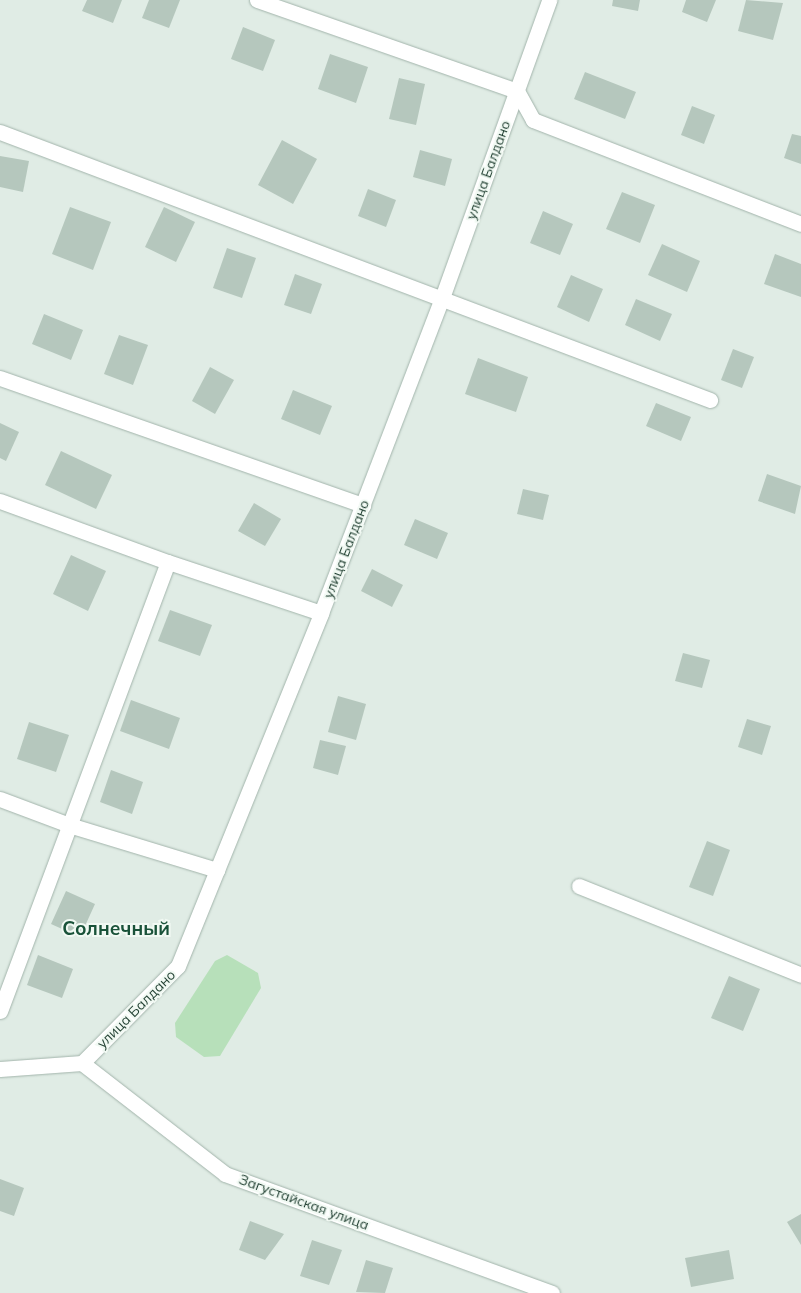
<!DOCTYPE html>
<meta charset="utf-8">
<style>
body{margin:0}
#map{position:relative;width:801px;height:1293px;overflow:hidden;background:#e0ece5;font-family:Mulish,sans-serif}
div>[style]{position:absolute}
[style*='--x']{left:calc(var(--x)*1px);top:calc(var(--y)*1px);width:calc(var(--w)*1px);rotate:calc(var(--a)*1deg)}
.green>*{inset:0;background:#b7e0ba}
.building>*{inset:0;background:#b5c7bd}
.roads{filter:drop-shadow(0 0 1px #a2b4ab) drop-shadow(0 0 1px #a2b4ab)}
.minor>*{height:15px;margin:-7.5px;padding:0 7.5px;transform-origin:7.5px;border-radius:7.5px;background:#fff}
span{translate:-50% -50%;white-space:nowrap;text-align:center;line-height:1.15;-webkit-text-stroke:4px #f1f9f3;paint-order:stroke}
.street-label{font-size:14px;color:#1f3e30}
.district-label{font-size:19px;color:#195239;font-weight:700}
</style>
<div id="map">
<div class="green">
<i style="clip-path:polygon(227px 955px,258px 973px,261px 988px,220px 1056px,204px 1057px,176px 1037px,175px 1023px,215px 961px)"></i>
</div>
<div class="building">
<i style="clip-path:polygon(87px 0,122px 0,113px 23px,82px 11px)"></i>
<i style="clip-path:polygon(149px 0,180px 0,169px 28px,142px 18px)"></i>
<i style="clip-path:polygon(613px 0,640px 0,638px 11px,612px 6px)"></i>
<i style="clip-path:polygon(686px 0,716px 0,707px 22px,682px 12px)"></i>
<i style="clip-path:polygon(746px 0,783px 3px,773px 40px,738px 31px)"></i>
<i style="clip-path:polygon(243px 27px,275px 40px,263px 71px,231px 59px)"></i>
<i style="clip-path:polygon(330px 54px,368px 67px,356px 103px,318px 89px)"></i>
<i style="clip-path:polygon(585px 72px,636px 92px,625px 119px,574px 99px)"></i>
<i style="clip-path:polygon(399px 78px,425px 84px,416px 125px,389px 119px)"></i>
<i style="clip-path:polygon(692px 106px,715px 115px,704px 144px,681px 135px)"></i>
<i style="clip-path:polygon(792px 134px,801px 136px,801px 164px,784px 158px)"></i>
<i style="clip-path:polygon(282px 140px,317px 159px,293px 204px,258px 185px)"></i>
<i style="clip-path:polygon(420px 150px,452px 159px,445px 186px,413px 177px)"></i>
<i style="clip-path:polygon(0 156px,29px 161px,23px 192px,0 187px)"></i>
<i style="clip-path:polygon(368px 189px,396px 200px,386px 227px,358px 216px)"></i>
<i style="clip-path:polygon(622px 192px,655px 205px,640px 243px,606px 229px)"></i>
<i style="clip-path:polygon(70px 207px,111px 222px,93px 270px,52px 254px)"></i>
<i style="clip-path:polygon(164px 207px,195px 222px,176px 262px,145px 247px)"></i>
<i style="clip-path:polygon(543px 211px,573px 224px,560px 255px,530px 243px)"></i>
<i style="clip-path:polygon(662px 244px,700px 261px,687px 292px,648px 275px)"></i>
<i style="clip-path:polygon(227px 248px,256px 258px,242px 298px,213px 288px)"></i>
<i style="clip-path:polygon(775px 254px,801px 264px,801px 297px,764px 284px)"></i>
<i style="clip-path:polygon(295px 274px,322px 284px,311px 314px,284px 305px)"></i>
<i style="clip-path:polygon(571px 275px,603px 289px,589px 322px,557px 307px)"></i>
<i style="clip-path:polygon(636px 299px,672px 314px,660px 341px,625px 325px)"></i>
<i style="clip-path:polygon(44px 314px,83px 330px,71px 360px,32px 344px)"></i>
<i style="clip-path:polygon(119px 335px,148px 345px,133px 385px,104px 374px)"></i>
<i style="clip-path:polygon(733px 349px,754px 357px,742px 388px,721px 380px)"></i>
<i style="clip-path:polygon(478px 358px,528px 377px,516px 412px,465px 394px)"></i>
<i style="clip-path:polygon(210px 367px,234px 380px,215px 414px,192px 401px)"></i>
<i style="clip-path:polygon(293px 390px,332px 406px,320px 435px,281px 419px)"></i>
<i style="clip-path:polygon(656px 403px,691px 417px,681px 441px,646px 426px)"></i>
<i style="clip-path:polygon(0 423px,19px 432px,6px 461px,0 458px)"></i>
<i style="clip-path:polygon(61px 451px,112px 475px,96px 509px,45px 485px)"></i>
<i style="clip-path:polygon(767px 474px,801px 486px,795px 514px,758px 501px)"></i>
<i style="clip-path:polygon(523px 489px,549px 495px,543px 520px,517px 514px)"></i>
<i style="clip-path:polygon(254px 503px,281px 519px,265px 546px,238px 531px)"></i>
<i style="clip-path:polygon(415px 519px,448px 533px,437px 559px,404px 545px)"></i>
<i style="clip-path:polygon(71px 555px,106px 571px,88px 611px,53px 594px)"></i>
<i style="clip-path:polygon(372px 569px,403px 585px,392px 607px,361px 591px)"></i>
<i style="clip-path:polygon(170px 610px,212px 625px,200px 656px,158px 641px)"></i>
<i style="clip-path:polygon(683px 653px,710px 660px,702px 688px,675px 681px)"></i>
<i style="clip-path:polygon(338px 696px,366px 704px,356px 740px,328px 732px)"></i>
<i style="clip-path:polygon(131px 700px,180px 718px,169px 749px,120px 731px)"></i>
<i style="clip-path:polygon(747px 719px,771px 726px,762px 755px,738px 747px)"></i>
<i style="clip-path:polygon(29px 722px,69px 735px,56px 772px,17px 759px)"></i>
<i style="clip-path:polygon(320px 740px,346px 746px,338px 775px,313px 768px)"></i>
<i style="clip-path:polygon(111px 770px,143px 782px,132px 814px,100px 802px)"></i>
<i style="clip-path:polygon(707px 841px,730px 850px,713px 896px,689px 887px)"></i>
<i style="clip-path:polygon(66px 891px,95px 904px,80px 937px,51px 924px)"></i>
<i style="clip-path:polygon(38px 955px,73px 969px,62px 998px,27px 985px)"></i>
<i style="clip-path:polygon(729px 976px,760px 989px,743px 1031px,711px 1018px)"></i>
<i style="clip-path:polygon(0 1179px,24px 1188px,14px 1216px,0 1211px)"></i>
<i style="clip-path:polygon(801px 1214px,801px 1245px,787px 1222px)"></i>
<i style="clip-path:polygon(250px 1221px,284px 1234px,265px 1260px,239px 1250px)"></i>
<i style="clip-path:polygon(312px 1240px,342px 1250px,329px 1285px,300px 1276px)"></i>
<i style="clip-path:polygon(729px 1250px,734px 1279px,691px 1287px,685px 1258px)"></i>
<i style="clip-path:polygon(366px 1260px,393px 1268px,385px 1293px,356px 1292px)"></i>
</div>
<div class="roads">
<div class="minor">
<i style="--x:257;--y:0;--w:275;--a:19.3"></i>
<i style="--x:517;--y:91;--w:33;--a:61"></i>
<i style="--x:533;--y:120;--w:287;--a:21.2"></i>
<i style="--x:0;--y:132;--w:759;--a:20.68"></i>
<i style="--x:0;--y:378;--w:385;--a:19.3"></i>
<i style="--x:0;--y:501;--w:179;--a:20"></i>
<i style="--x:168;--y:562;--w:161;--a:18.4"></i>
<i style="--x:0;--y:799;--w:74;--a:20.6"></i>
<i style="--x:69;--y:825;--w:155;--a:16.9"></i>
<i style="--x:579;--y:886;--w:239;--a:21.8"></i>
<i style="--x:0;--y:1011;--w:479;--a:-69.5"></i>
<i style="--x:82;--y:1063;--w:136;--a:-45.3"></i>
<i style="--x:178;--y:966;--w:381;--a:-67.9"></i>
<i style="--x:321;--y:613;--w:337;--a:-69"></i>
<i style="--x:442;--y:298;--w:317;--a:-70.2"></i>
<i style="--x:82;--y:1063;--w:181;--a:37.8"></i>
<i style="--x:225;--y:1174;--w:348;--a:20"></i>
<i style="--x:0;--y:1069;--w:82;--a:-4.2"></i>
</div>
</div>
<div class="street-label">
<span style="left:488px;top:170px;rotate:-70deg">улица Балдано</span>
<span style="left:346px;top:549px;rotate:-69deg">улица Балдано</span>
<span style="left:136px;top:1009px;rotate:-45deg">улица Балдано</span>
<span style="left:304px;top:1202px;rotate:20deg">Загустайская улица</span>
</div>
<div class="district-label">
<span style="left:116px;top:929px">Солнечный</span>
</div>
</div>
